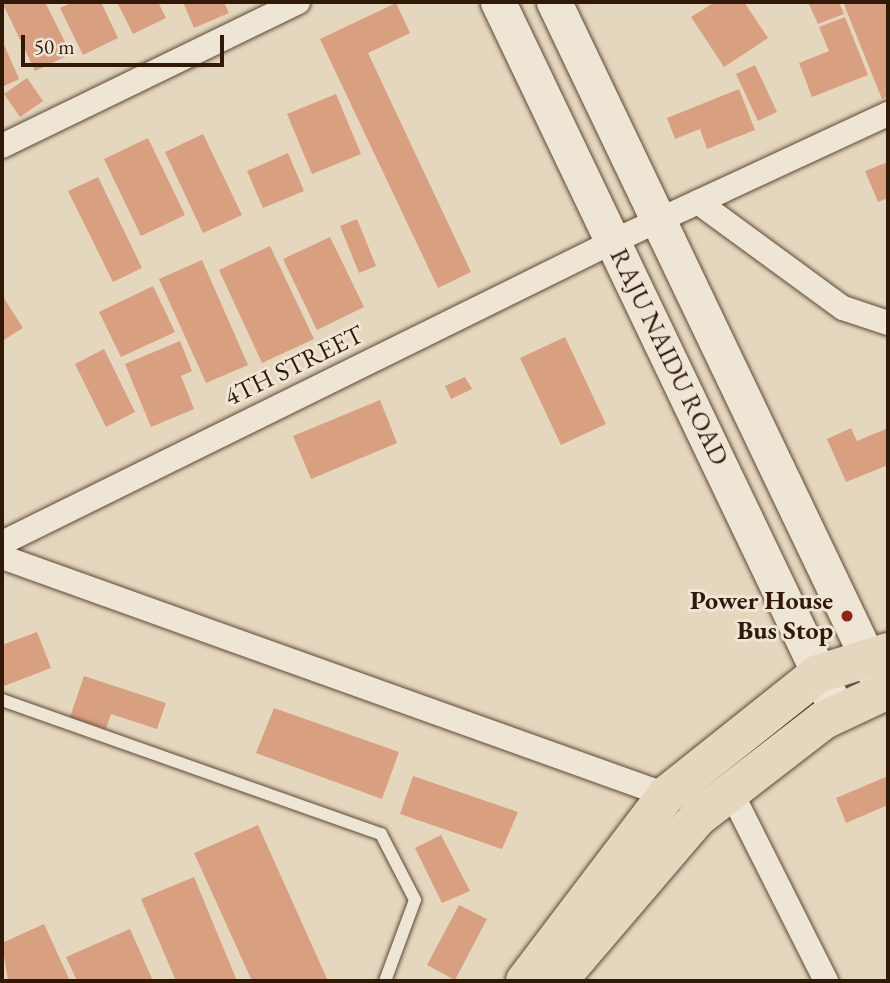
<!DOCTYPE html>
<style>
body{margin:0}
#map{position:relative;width:890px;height:983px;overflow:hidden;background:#e5d7be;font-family:"EB Garamond",serif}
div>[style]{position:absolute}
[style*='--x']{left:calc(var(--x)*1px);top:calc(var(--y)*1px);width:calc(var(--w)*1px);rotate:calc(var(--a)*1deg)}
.building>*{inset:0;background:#d99f81}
.roads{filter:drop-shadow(0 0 2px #5e4836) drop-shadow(0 0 2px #5e4836)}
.lane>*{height:12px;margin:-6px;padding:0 6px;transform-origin:6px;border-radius:6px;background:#eee5d5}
.street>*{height:24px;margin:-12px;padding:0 12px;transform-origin:12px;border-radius:12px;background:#eee5d5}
.secondary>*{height:35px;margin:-17.5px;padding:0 17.5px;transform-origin:17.5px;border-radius:17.5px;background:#eee5d5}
.primary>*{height:38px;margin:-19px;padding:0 19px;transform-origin:19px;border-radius:19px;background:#e5d7be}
.dots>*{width:19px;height:19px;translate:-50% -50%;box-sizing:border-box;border:4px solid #eee5d5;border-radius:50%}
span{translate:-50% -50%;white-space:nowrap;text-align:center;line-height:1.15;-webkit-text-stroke:6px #eee5d5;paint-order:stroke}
.street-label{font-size:26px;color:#311908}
.poi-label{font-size:26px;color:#311908;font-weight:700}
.right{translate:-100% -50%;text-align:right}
.frame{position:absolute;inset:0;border:4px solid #311908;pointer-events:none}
.scale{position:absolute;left:21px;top:35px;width:203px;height:32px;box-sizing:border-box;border:4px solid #311908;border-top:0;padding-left:9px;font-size:21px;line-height:24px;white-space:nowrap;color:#311908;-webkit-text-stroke:5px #eee5d5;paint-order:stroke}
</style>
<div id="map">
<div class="building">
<i style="clip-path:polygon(2px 2px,45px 2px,71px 54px,35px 71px)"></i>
<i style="clip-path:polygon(73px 2px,101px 2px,118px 38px,83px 55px,60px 8px)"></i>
<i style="clip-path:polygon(117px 2px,158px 2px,166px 18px,133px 34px)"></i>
<i style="clip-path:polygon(183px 2px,224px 2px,229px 13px,194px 28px)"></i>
<i style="clip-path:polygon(715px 2px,744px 2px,768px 38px,724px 67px,691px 17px)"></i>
<i style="clip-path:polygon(808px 2px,839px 2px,844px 14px,818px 24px)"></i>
<i style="clip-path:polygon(843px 2px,888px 2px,888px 96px,882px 99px)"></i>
<i style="clip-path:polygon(396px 3px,410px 33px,368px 53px,471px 272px,438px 288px,320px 39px)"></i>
<i style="clip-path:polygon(845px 17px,868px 75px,812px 97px,799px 63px,829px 51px,819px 27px)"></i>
<i style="clip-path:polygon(2px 40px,19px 79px,2px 87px)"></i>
<i style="clip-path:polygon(755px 65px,777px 112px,758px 121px,736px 74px)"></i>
<i style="clip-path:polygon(27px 78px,43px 101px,20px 117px,4px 94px)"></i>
<i style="clip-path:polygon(739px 89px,755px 130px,707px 149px,700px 129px,675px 139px,667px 118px)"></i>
<i style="clip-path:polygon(336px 94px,361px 154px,312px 174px,287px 114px)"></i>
<i style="clip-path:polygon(203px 134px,242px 215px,203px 233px,165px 152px)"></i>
<i style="clip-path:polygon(148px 138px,185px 215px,141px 236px,104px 159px)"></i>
<i style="clip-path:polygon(288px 153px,304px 191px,263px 208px,247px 171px)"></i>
<i style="clip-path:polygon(888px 162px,888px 198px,878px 202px,865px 171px)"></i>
<i style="clip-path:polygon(98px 177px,142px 268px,113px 282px,68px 191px)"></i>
<i style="clip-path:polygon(357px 219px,376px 266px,359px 273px,340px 226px)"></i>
<i style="clip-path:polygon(330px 237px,364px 307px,317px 330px,283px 259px)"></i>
<i style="clip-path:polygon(270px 246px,314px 339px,262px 363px,219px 270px)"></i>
<i style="clip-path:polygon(202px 260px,248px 365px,206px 383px,159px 279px)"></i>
<i style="clip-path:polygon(153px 286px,175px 332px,121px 357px,99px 312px)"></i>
<i style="clip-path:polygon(2px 295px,23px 328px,2px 341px)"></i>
<i style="clip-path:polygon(565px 337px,606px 424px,561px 445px,520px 358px)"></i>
<i style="clip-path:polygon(180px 341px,192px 371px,181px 376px,194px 409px,151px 427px,125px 364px)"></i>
<i style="clip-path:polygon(104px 349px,135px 412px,106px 427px,75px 364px)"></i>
<i style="clip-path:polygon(465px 377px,472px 389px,451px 399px,445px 386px)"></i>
<i style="clip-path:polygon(380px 400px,397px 443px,311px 479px,293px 436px)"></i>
<i style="clip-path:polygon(851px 428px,857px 441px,888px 428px,888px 465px,846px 482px,827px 439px)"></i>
<i style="clip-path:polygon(37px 632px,51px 668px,4px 686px,2px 645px)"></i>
<i style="clip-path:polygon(84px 676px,166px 703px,157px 729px,111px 714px,106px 729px,70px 717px)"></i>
<i style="clip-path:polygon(274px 708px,399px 752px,382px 799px,256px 753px)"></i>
<i style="clip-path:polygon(413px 776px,518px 812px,502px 849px,400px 814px)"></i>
<i style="clip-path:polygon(888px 776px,888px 805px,846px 823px,836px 798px)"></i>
<i style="clip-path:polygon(258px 825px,328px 981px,252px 981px,194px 853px)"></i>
<i style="clip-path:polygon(441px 835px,470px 891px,442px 903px,415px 848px)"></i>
<i style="clip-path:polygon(194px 877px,237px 981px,176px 981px,141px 899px)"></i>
<i style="clip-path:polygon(459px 905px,487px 919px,455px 980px,427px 965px)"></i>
<i style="clip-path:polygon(44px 924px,70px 981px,8px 981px,2px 943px)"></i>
<i style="clip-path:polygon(130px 929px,153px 981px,77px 981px,66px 957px)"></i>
</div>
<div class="roads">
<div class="lane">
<i style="--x:2;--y:700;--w:402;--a:19.5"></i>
<i style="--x:381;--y:834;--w:74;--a:62.7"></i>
<i style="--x:415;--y:900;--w:86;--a:110.3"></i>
</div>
<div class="street">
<i style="--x:2;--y:146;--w:329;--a:-25.9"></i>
<i style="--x:698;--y:202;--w:180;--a:36.2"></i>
<i style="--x:843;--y:308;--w:47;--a:18.4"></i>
<i style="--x:2;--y:543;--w:682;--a:-26.26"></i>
<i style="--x:614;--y:241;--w:302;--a:-24.9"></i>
<i style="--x:2;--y:557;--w:705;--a:19.72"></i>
<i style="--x:731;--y:792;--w:212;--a:63.3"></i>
</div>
<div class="secondary">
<i style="--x:498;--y:2;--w:788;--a:64.44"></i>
<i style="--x:554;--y:2;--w:756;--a:64.45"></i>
</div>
<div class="primary">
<i style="--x:525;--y:981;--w:233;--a:-52.8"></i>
<i style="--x:666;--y:795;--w:194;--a:-38.5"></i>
<i style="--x:818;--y:674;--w:73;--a:-17.4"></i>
<i style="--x:558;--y:981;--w:214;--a:-49.5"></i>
<i style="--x:697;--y:818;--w:160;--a:-37.7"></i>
<i style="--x:824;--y:720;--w:71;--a:-25.1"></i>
</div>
</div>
<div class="dots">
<i style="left:847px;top:616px;background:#8f2418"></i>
</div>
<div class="street-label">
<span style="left:669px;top:357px;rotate:64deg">RAJU NAIDU ROAD</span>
<span style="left:294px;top:366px;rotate:-26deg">4TH STREET</span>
</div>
<div class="poi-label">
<span class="right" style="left:833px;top:616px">Power House<br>Bus Stop</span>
</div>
<div class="frame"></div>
<div class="scale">50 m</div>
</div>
